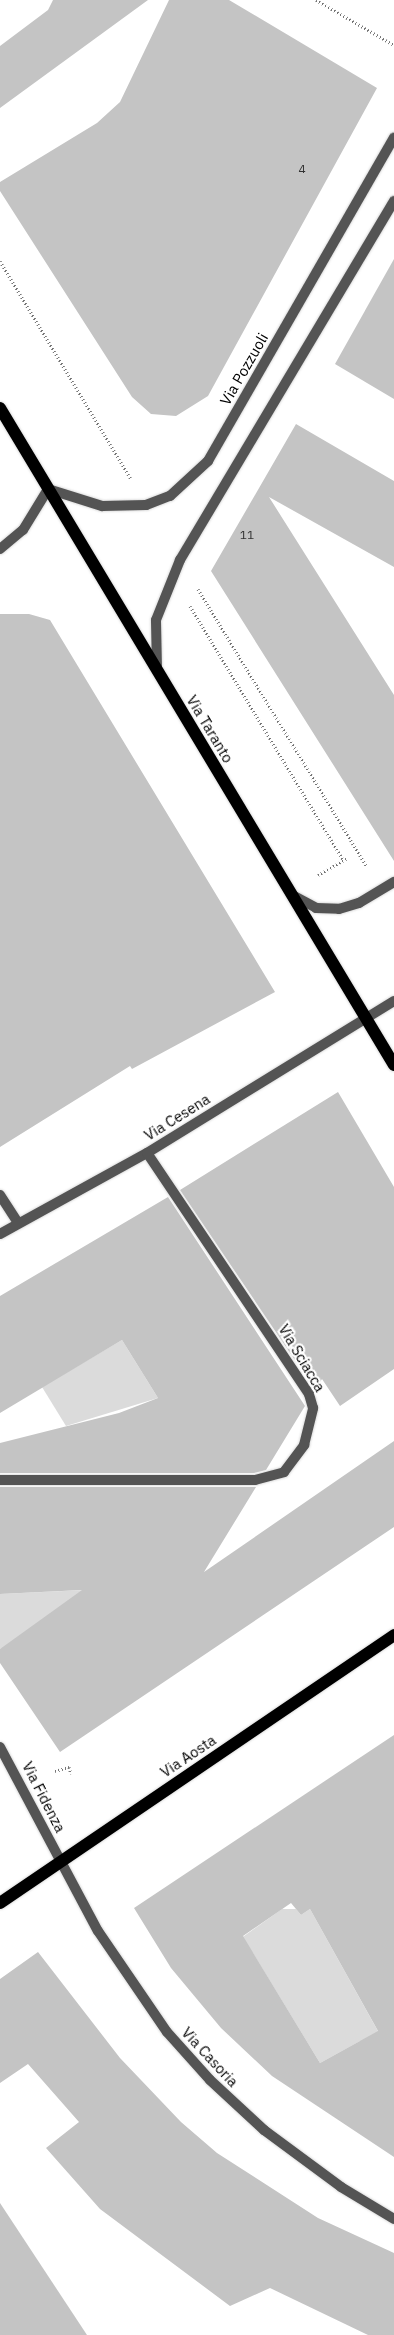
<!DOCTYPE html>
<style>
body{margin:0}
#map{position:relative;width:394px;height:2335px;overflow:hidden;background:#fff;font-family:"IBM Plex Sans",sans-serif}
div>[style]{position:absolute}
[style*='--x']{left:calc(var(--x)*1px);top:calc(var(--y)*1px);width:calc(var(--w)*1px);rotate:calc(var(--a)*1deg)}
.green>*{inset:0;background:#dbdbdb}
.building>*{inset:0;background:#c4c4c4}
.path>*{height:3px;margin-top:-1.5px;transform-origin:0;background:repeating-linear-gradient(90deg,#767676 0 1px,transparent 0 3.5px)}
.roads{filter:drop-shadow(0 0 1px #dbdbdb) drop-shadow(0 0 1px #dbdbdb)}
.minor>*{height:10px;margin:-5px;padding:0 5px;transform-origin:5px;border-radius:5px;background:#545454}
.primary>*{height:12px;margin:-6px;padding:0 6px;transform-origin:6px;border-radius:6px;background:#000}
span{translate:-50% -50%;white-space:nowrap;text-align:center;line-height:1.15;-webkit-text-stroke:4.5px #fff;paint-order:stroke}
.number-label{font-size:12px;color:#313131}
.number-label span{-webkit-text-stroke-width:0}
.street-label{font-size:15px;color:#000}
</style>
<div id="map">
<div class="green">
<i style="clip-path:polygon(122px 1340px,158px 1398px,66px 1426px,42px 1387px)"></i>
<i style="clip-path:polygon(171px 1586px,0 1649px,0 1594px)"></i>
<i style="clip-path:polygon(282px 1909px,296px 1909px,301px 1915px,310px 1909px,394px 2060px,360px 2041px,320px 2063px,253px 1953px,237px 1941px)"></i>
</div>
<div class="building">
<i style="clip-path:polygon(53px 0,148px 0,0 108px,0 46px,48px 10px)"></i>
<i style="clip-path:polygon(169px 0,229px 0,377px 88px,208px 396px,176px 416px,151px 414px,132px 397px,0 191px,0 182px,97px 123px,120px 102px)"></i>
<i style="clip-path:polygon(394px 259px,394px 399px,335px 364px)"></i>
<i style="clip-path:polygon(296px 424px,394px 481px,394px 567px,269px 497px,394px 695px,394px 861px,211px 571px)"></i>
<i style="clip-path:polygon(0 614px,29px 614px,50px 620px,275px 992px,132px 1069px,130px 1066px,0 1147px)"></i>
<i style="clip-path:polygon(338px 1092px,394px 1187px,394px 1369px,340px 1406px,322px 1379px,315px 1390px,180px 1190px)"></i>
<i style="clip-path:polygon(168px 1197px,305px 1406px,266px 1470px,254px 1473px,0 1473px,0 1443px,119px 1413px,158px 1398px,122px 1340px,0 1413px,0 1296px)"></i>
<i style="clip-path:polygon(394px 1441px,394px 1527px,60px 1752px,0 1663px,0 1649px,82px 1590px,0 1594px,0 1487px,256px 1487px,204px 1572px)"></i>
<i style="clip-path:polygon(evenodd,394px 1735px,394px 2157px,272px 2076px,221px 2028px,171px 1968px,134px 1908px,394px 1735px,291px 1903px,301px 1915px,310px 1909px,378px 2031px,320px 2063px,243px 1936px,291px 1903px)"></i>
<i style="clip-path:polygon(38px 1952px,120px 2058px,181px 2122px,217px 2153px,318px 2218px,394px 2253px,394px 2335px,368px 2335px,270px 2288px,230px 2306px,100px 2209px,46px 2148px,79px 2122px,28px 2064px,0 2083px,0 1979px)"></i>
<i style="clip-path:polygon(0 2203px,87px 2335px,0 2335px)"></i>
</div>
<div class="path">
<i style="--x:316;--y:0;--w:90;--a:30"></i>
<i style="--x:0;--y:261;--w:254;--a:59"></i>
<i style="--x:198;--y:589;--w:325;--a:58.7"></i>
<i style="--x:190;--y:606;--w:297;--a:58.9"></i>
<i style="--x:318;--y:875;--w:34;--a:-30"></i>
<i style="--x:55;--y:1771;--w:15;--a:-16"></i>
<i style="--x:69;--y:1767;--w:7;--a:74"></i>
</div>
<div class="roads">
<div class="minor">
<i style="--x:0;--y:549;--w:30;--a:-40"></i>
<i style="--x:23;--y:530;--w:48;--a:-58.6"></i>
<i style="--x:48;--y:489;--w:57;--a:17.5"></i>
<i style="--x:102;--y:506;--w:44;--a:-1.3"></i>
<i style="--x:146;--y:505;--w:26;--a:-21"></i>
<i style="--x:170;--y:496;--w:52;--a:-42.6"></i>
<i style="--x:208;--y:461;--w:373;--a:-60.1"></i>
<i style="--x:157;--y:669;--w:49;--a:-91.2"></i>
<i style="--x:156;--y:620;--w:65;--a:-68.2"></i>
<i style="--x:180;--y:560;--w:418;--a:-59.2"></i>
<i style="--x:292;--y:895;--w:27;--a:28"></i>
<i style="--x:316;--y:908;--w:23;--a:2"></i>
<i style="--x:339;--y:909;--w:21;--a:-17"></i>
<i style="--x:359;--y:903;--w:41;--a:-31"></i>
<i style="--x:0;--y:1195;--w:33;--a:57"></i>
<i style="--x:0;--y:1234;--w:168;--a:-28.9"></i>
<i style="--x:147;--y:1153;--w:290;--a:-31.6"></i>
<i style="--x:0;--y:1480;--w:255;--a:0"></i>
<i style="--x:255;--y:1480;--w:30;--a:-15"></i>
<i style="--x:284;--y:1472;--w:34;--a:-53"></i>
<i style="--x:304;--y:1445;--w:38;--a:-76"></i>
<i style="--x:313;--y:1408;--w:15;--a:-106"></i>
<i style="--x:309;--y:1394;--w:290;--a:-123.9"></i>
<i style="--x:0;--y:1747;--w:208;--a:62"></i>
<i style="--x:98;--y:1931;--w:122;--a:55.7"></i>
<i style="--x:167;--y:2032;--w:64;--a:48.1"></i>
<i style="--x:210;--y:2080;--w:74;--a:42.8"></i>
<i style="--x:264;--y:2130;--w:96;--a:36.5"></i>
<i style="--x:341;--y:2187;--w:62;--a:31.1"></i>
</div>
<div class="primary">
<i style="--x:0;--y:408;--w:766;--a:59.05"></i>
<i style="--x:0;--y:1903;--w:477;--a:-34.2"></i>
</div>
</div>
<div class="number-label">
<span style="left:302px;top:169px">4</span>
<span style="left:247px;top:535px">11</span>
</div>
<div class="street-label">
<span style="left:244px;top:369px;rotate:-60deg">Via Pozzuoli</span>
<span style="left:210px;top:729px;rotate:59deg">Via Taranto</span>
<span style="left:177px;top:1117px;rotate:-32deg">Via Cesena</span>
<span style="left:302px;top:1358px;rotate:59deg">Via Sciacca</span>
<span style="left:188px;top:1756px;rotate:-34deg">Via Aosta</span>
<span style="left:44px;top:1797px;rotate:63deg">Via Fidenza</span>
<span style="left:210px;top:2057px;rotate:47deg">Via Casoria</span>
</div>
</div>
